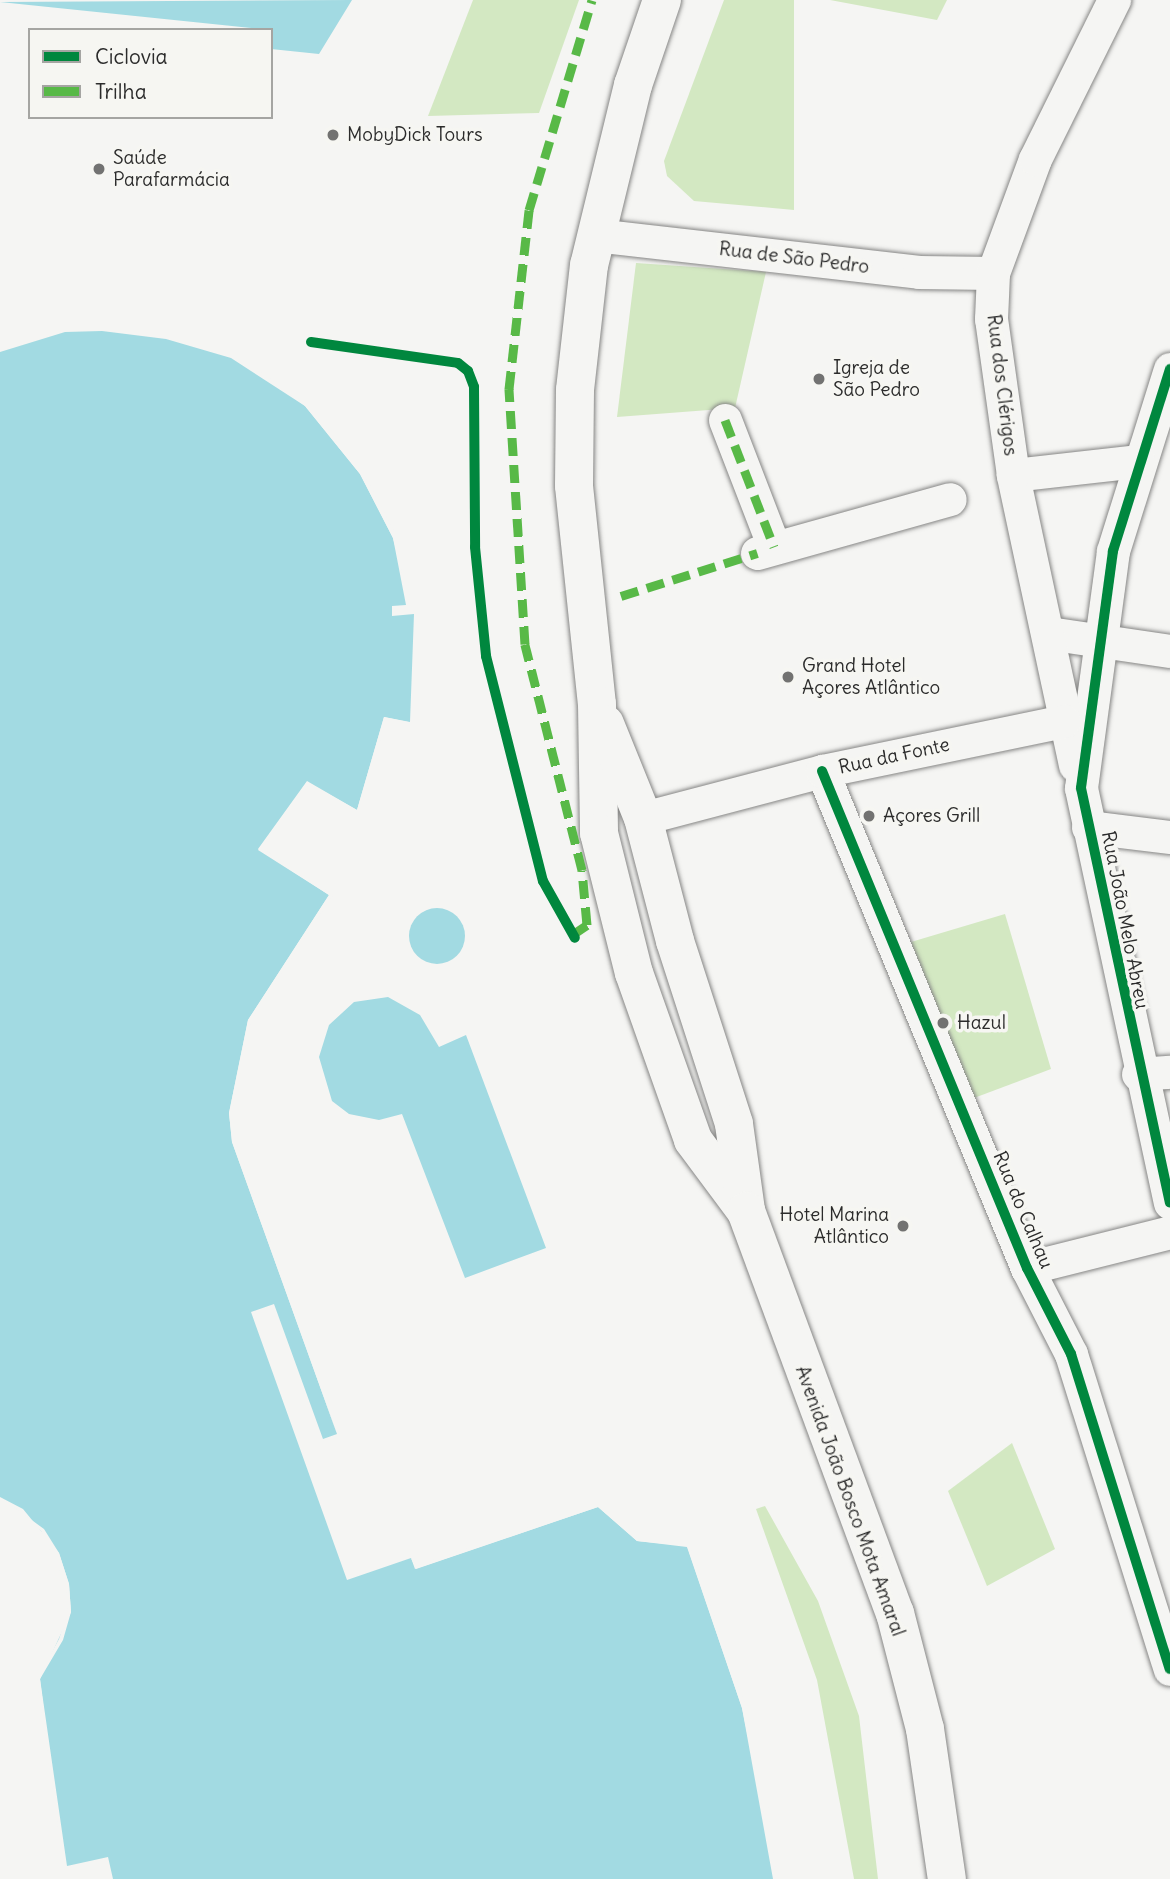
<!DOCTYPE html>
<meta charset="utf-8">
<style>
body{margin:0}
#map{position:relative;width:1170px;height:1879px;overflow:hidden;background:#f5f5f3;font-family:Delius,sans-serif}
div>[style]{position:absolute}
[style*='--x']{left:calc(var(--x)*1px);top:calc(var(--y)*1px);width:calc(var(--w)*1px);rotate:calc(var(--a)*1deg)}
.green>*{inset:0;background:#d3e8c2}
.water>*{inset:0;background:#a2dae2}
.round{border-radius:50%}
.pier>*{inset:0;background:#f5f5f3}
.roads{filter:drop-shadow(0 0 2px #868685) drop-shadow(0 0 2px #868685)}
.minor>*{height:33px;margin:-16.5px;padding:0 16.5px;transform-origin:16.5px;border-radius:16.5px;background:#f5f5f3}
.major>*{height:38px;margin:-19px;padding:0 19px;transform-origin:19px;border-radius:19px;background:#f5f5f3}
.quiet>*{height:9px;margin-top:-4.5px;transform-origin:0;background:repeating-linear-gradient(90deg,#58b947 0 18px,transparent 0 27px)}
.cycleway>*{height:10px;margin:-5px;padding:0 5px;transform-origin:5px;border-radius:5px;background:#00873e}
.dots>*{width:19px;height:19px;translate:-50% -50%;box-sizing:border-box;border:4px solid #f6f6f2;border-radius:50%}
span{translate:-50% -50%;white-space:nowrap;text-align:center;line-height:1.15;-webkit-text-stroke:7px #f6f6f2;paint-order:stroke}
.poi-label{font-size:19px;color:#2b2b2b}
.left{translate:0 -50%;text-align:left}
.right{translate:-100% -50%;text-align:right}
.street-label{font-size:19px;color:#2b2b2b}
.legend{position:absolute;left:28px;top:28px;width:245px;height:91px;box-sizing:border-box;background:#f6f6f2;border:2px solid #a5a5a2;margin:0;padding:9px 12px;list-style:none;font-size:21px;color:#2b2b2b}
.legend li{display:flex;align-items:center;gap:14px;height:35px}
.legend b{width:35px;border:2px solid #a5a5a2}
</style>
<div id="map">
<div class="green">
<i style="clip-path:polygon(473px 0,579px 0,539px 113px,428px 116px)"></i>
<i style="clip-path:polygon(724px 0,794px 0,794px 210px,694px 201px,667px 176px,664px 161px)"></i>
<i style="clip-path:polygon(830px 0,947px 0,937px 20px)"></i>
<i style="clip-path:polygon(636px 263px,766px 272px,735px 408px,617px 417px)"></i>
<i style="clip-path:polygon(1005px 914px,1051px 1069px,974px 1098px,911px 942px)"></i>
<i style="clip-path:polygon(1012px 1443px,1055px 1549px,987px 1586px,948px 1491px)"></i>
<i style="clip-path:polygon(765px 1506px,818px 1601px,859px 1716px,878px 1879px,854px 1879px,817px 1680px,756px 1509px)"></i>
</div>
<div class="water">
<i style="clip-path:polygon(352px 0,319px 54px,271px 49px,271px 30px,0 2px)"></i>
<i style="clip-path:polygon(102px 331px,166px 339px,231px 358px,305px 406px,360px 474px,393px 538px,406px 605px,392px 606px,392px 616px,414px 614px,410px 722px,384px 717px,357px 810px,307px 782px,258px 850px,329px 895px,248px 1020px,229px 1113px,232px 1142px,337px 1434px,323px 1439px,274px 1304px,251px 1312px,347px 1580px,411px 1558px,416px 1569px,598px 1507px,637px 1541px,687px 1546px,742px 1708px,773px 1879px,113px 1879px,108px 1857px,67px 1866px,40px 1679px,71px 1612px,69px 1584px,59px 1553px,23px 1509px,0 1497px,0 352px,65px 332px)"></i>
<i class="round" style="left:409px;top:908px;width:56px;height:56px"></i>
<i style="clip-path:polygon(388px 997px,420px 1015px,439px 1047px,466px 1035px,546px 1248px,465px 1278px,402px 1114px,379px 1120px,349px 1114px,332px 1101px,319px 1057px,329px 1025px,354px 1002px)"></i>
</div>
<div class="pier">
<i style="clip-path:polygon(252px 365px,307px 404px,363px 472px,397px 537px,407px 569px,410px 604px,393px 538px,360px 474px,305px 406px)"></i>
<i style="clip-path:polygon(384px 717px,413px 723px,386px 721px,359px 813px,308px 786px,263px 848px,333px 895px,251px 1021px,232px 1113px,236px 1141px,337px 1434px,232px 1142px,229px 1113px,248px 1020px,329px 895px,258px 849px,307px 781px,357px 810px)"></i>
<i style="clip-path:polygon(0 1497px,44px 1529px,59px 1553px,69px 1584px,71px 1612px,63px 1640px,40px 1679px,60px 1842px,37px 1679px,59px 1639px,68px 1611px,66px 1584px,41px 1531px)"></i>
<i style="clip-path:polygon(598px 1504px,639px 1538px,690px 1545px,746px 1707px,768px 1806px,777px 1879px,742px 1708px,687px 1547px,637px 1541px,598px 1507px,415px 1569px,411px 1558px,417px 1565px)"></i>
</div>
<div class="roads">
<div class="minor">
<i style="--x:595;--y:235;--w:326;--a:6.5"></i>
<i style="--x:919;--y:272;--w:74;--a:0.8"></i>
<i style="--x:1170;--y:369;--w:191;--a:107.4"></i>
<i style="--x:1113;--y:551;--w:239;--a:97.7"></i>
<i style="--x:1081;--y:788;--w:424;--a:77.9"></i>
<i style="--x:725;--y:420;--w:136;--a:68.9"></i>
<i style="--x:1013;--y:475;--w:126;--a:-6.4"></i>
<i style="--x:757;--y:553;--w:200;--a:-15.6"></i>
<i style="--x:1048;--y:633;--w:123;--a:8.4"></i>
<i style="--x:1075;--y:765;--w:297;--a:-102.1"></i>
<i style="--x:1013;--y:475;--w:158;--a:-98"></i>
<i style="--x:991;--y:319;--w:46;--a:-87.5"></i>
<i style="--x:993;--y:273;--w:121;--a:-69.8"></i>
<i style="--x:1035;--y:159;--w:178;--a:-63.6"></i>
<i style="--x:822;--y:771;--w:538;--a:67.59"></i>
<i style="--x:1027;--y:1268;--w:97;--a:62.9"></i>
<i style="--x:1071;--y:1354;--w:330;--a:72.6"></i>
<i style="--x:643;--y:818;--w:185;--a:-14.7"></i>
<i style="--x:822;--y:771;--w:247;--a:-11.7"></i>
<i style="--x:1088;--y:827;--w:83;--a:7"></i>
<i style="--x:1138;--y:1074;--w:32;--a:-4"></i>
<i style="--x:1027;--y:1268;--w:147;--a:-14.1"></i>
</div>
<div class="major">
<i style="--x:662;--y:0;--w:90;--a:108.8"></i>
<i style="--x:633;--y:85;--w:185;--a:103.7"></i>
<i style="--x:589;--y:265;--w:126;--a:96.4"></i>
<i style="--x:575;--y:390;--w:96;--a:90.6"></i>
<i style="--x:574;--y:486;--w:219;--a:84"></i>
<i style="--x:597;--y:704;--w:129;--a:89.1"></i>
<i style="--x:599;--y:833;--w:144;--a:76"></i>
<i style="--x:634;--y:973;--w:177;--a:70.5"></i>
<i style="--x:693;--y:1140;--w:89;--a:53.3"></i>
<i style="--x:605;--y:724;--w:101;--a:68"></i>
<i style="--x:643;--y:818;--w:127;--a:75.4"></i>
<i style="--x:675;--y:941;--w:192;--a:72.1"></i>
<i style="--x:734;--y:1124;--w:88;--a:82.1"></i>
<i style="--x:746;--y:1211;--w:429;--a:69.7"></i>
<i style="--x:895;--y:1613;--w:120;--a:75.5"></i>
<i style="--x:925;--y:1729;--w:152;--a:81.7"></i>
</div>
</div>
<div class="quiet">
<i style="--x:725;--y:420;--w:136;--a:68.9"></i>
<i style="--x:621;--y:596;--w:143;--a:-17.5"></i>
<i style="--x:572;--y:935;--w:18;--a:-34"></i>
<i style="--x:587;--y:925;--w:55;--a:-95.2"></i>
<i style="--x:582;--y:870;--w:233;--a:-104.2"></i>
<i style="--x:525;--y:644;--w:256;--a:-93.6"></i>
<i style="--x:509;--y:389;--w:180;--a:-83.6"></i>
<i style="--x:529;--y:210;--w:219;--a:-73.3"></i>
</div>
<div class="cycleway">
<i style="--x:311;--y:342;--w:148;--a:8.1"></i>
<i style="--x:458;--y:363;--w:13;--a:39"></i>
<i style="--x:468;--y:371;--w:17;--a:69"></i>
<i style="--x:474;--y:387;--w:160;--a:89.6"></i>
<i style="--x:475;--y:547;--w:110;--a:84.2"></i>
<i style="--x:486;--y:656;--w:232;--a:75.8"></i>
<i style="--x:543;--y:881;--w:65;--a:60.7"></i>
<i style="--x:1170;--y:369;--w:191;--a:107.4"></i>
<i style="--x:1113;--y:551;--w:239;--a:97.7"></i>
<i style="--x:1081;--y:788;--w:424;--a:77.9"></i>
<i style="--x:822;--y:771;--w:538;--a:67.59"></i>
<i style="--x:1027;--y:1268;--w:97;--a:62.9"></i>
<i style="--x:1071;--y:1354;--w:330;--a:72.6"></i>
</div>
<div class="dots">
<i style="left:333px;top:135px;background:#727271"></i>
<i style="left:99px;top:169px;background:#727271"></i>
<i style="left:819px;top:379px;background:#727271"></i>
<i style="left:788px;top:677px;background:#727271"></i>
<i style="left:869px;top:816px;background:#727271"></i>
<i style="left:943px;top:1023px;background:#727271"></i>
<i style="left:903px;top:1226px;background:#727271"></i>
</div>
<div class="poi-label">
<span class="left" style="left:347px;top:135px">MobyDick Tours</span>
<span class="left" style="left:113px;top:169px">Saúde<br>Parafarmácia</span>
<span class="left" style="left:833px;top:379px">Igreja de<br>São Pedro</span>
<span class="left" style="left:802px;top:677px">Grand Hotel<br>Açores Atlântico</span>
<span class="left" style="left:883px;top:816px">Açores Grill</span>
<span class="left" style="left:957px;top:1023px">Hazul</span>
<span class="right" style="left:889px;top:1226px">Hotel Marina<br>Atlântico</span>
</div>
<div class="street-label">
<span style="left:794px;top:258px;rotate:7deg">Rua de São Pedro</span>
<span style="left:1002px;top:385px;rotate:83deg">Rua dos Clérigos</span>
<span style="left:894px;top:756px;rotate:-12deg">Rua da Fonte</span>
<span style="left:1125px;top:920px;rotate:79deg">Rua João Melo Abreu</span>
<span style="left:1023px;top:1210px;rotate:67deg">Rua do Calhau</span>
<span style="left:850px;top:1501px;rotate:70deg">Avenida João Bosco Mota Amaral</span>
</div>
<ul class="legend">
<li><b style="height:9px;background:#00873e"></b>Ciclovia</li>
<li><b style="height:9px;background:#58b947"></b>Trilha</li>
</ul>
</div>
